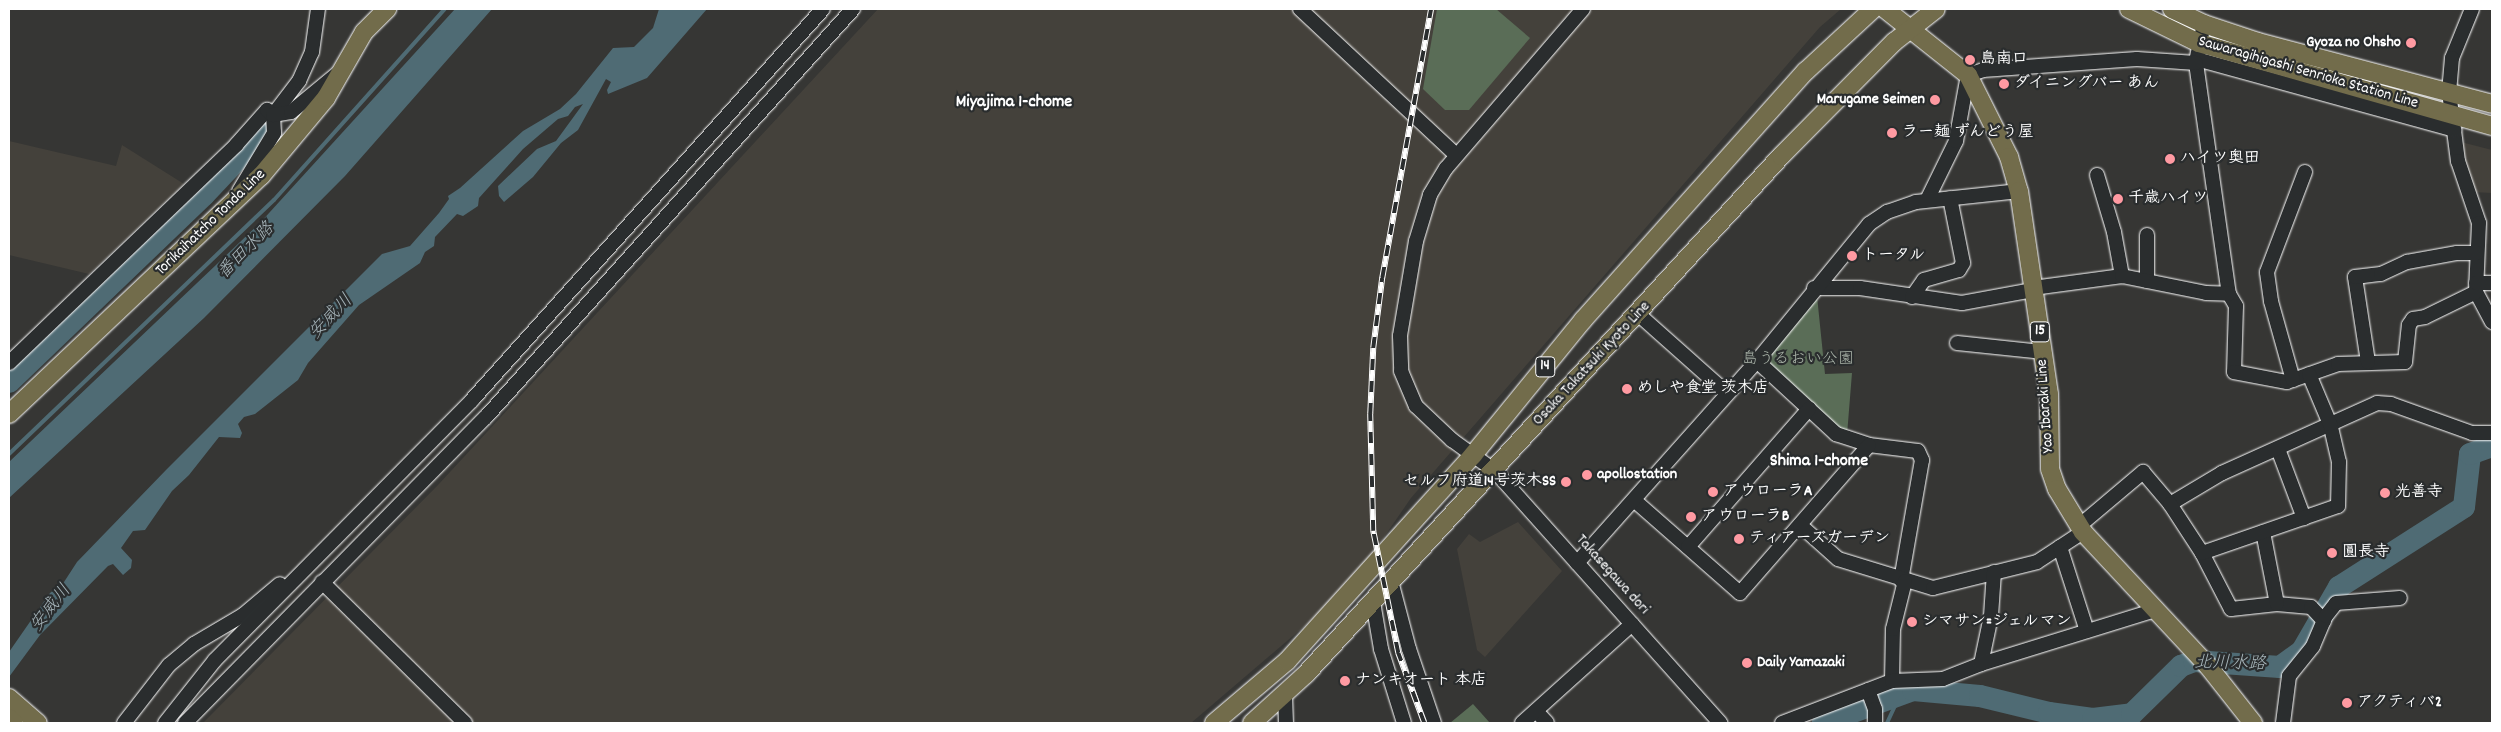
<!DOCTYPE html>
<meta charset="utf-8">
<style>
body{margin:0}
#map{position:relative;width:2501px;height:732px;overflow:hidden;background:#363634;font-family:Dekko,"Klee One",sans-serif}
div>[style]{position:absolute}
[style*='--x']{left:calc(var(--x)*1px);top:calc(var(--y)*1px);width:calc(var(--w)*1px);rotate:calc(var(--a)*1deg)}
.built>*{inset:0;background:#44413b}
.green>*{inset:0;background:#5a6d57}
.water>*{inset:0;background:#4f6b74}
.stream>*{height:4px;margin:-2px;padding:0 2px;transform-origin:2px;border-radius:2px;background:#4f6b74}
.river>*{height:22px;margin:-11px;padding:0 11px;transform-origin:11px;border-radius:11px;background:#4f6b74}
.roads{filter:drop-shadow(0 0 1px #fff) drop-shadow(0 0 1px #fff)}
.minor>*{height:14px;margin:-7px;padding:0 7px;transform-origin:7px;border-radius:7px;background:#2a2d2e}
.major>*{height:18px;margin:-9px;padding:0 9px;transform-origin:9px;border-radius:9px;background:#726c4b}
.rail>*{height:5.5px;margin-top:-2.75px;transform-origin:0;background:repeating-linear-gradient(90deg,#2a2d2e 0 11px,#fff 0 22px);box-sizing:border-box;border-block:1px solid #fff}
.dots>*{width:14px;height:14px;translate:-50% -50%;box-sizing:border-box;border:2px solid #2a2d2e;border-radius:50%}
span{translate:-50% -50%;white-space:nowrap;text-align:center;line-height:1.15;-webkit-text-stroke:4.5px #2a2d2e;paint-order:stroke}
.shield-label span{padding:1px 4px;background:#2a2d2e;border:1px solid;border-radius:4px;-webkit-text-stroke-width:0}
.shield-label{font-size:15px;color:#fff;font-weight:700}
.poi-label{font-size:16px;color:#fff;font-weight:700}
.right{translate:-100% -50%;text-align:right}
.left{translate:0 -50%;text-align:left}
.street-label{font-size:16px;color:#fff}
.park-label{font-size:16px;color:#acb6ab}
.neighbourhood-label{font-size:18px;color:#fff;font-weight:700}
.water-label{font-size:18px;color:#a7b5ba;font-style:italic}
.frame{position:absolute;inset:0;border:10px solid #fff;pointer-events:none}
</style>
<div id="map">
<div class="built">
<i style="clip-path:polygon(878px 9px,1841px 9px,1820px 27px,1411px 498px,1371px 556px,1314px 618px,1191px 723px,203px 723px,438px 485px)"></i>
<i style="clip-path:polygon(9px 141px,116px 166px,122px 145px,184px 184px,89px 274px,9px 255px)"></i>
<i style="clip-path:polygon(2461px 142px,2492px 150px,2492px 193px,2472px 192px,2462px 161px)"></i>
<i style="clip-path:polygon(1518px 522px,1562px 571px,1485px 657px,1477px 650px,1457px 549px,1469px 534px,1480px 542px)"></i>
</div>
<div class="green">
<i style="clip-path:polygon(1437px 9px,1496px 9px,1530px 38px,1469px 110px,1445px 110px,1423px 89px)"></i>
<i style="clip-path:polygon(1817px 296px,1825px 374px,1852px 373px,1847px 435px,1768px 368px,1767px 359px)"></i>
<i style="clip-path:polygon(1473px 704px,1490px 723px,1450px 723px)"></i>
</div>
<div class="water">
<i style="clip-path:polygon(455px 9px,492px 9px,345px 176px,204px 318px,9px 498px,9px 462px,259px 224px)"></i>
<i style="clip-path:polygon(659px 9px,707px 9px,647px 78px,608px 94px,607px 90px,611px 82px,606px 79px,578px 130px,561px 143px,533px 177px,504px 202px,499px 196px,498px 186px,537px 149px,556px 141px,583px 104px,575px 107px,568px 116px,558px 119px,523px 149px,479px 198px,478px 206px,463px 216px,457px 214px,435px 237px,434px 246px,425px 252px,420px 263px,359px 305px,308px 363px,298px 380px,255px 414px,244px 417px,238px 424px,242px 433px,240px 438px,219px 437px,189px 475px,172px 491px,145px 530px,133px 531px,121px 548px,132px 560px,131px 568px,123px 575px,113px 564px,108px 566px,40px 635px,9px 677px,9px 652px,50px 593px,64px 582px,77px 562px,166px 470px,382px 254px,410px 246px,439px 213px,449px 199px,448px 196px,460px 188px,523px 131px,560px 109px,576px 94px,613px 48px,634px 47px,653px 28px)"></i>
</div>
<div class="stream">
<i style="--x:9;--y:454;--w:367;--a:-43.8"></i>
<i style="--x:274;--y:200;--w:256;--a:-48.2"></i>
<i style="--x:1887;--y:723;--w:31;--a:-65"></i>
</div>
<div class="river">
<i style="--x:9;--y:382;--w:270;--a:-43.8"></i>
<i style="--x:204;--y:195;--w:92;--a:-46.8"></i>
<i style="--x:1823;--y:723;--w:96;--a:-20.1"></i>
<i style="--x:1913;--y:690;--w:67;--a:5.1"></i>
<i style="--x:1980;--y:696;--w:71;--a:13.8"></i>
<i style="--x:2049;--y:713;--w:44;--a:7.8"></i>
<i style="--x:2093;--y:719;--w:39;--a:-7"></i>
<i style="--x:2132;--y:714;--w:69;--a:-44.4"></i>
<i style="--x:2181;--y:666;--w:14;--a:-21"></i>
<i style="--x:2194;--y:661;--w:86;--a:4"></i>
<i style="--x:2280;--y:667;--w:27;--a:-36"></i>
<i style="--x:2302;--y:651;--w:74;--a:-60"></i>
<i style="--x:2339;--y:587;--w:148;--a:-32.6"></i>
<i style="--x:2464;--y:507;--w:53;--a:-83.5"></i>
<i style="--x:2470;--y:454;--w:23;--a:-20"></i>
</div>
<div class="roads">
<div class="minor">
<i style="--x:1300;--y:9;--w:214;--a:43.1"></i>
<i style="--x:1583;--y:9;--w:210;--a:130.7"></i>
<i style="--x:1446;--y:168;--w:31;--a:121"></i>
<i style="--x:1430;--y:195;--w:48;--a:106.9"></i>
<i style="--x:1416;--y:241;--w:96;--a:99.6"></i>
<i style="--x:1400;--y:336;--w:35;--a:88"></i>
<i style="--x:1401;--y:371;--w:38;--a:67"></i>
<i style="--x:1416;--y:406;--w:50;--a:43.4"></i>
<i style="--x:1452;--y:440;--w:53;--a:35.8"></i>
<i style="--x:1495;--y:471;--w:338;--a:48.2"></i>
<i style="--x:2472;--y:9;--w:53;--a:112.2"></i>
<i style="--x:2452;--y:58;--w:34;--a:95"></i>
<i style="--x:2449;--y:92;--w:70;--a:82.6"></i>
<i style="--x:2458;--y:161;--w:65;--a:71.3"></i>
<i style="--x:2479;--y:223;--w:69;--a:92.5"></i>
<i style="--x:2476;--y:292;--w:34;--a:62"></i>
<i style="--x:2204;--y:24;--w:40;--a:102"></i>
<i style="--x:2196;--y:63;--w:233;--a:81.9"></i>
<i style="--x:2229;--y:294;--w:14;--a:60"></i>
<i style="--x:2236;--y:306;--w:66;--a:91.7"></i>
<i style="--x:2234;--y:372;--w:54;--a:10.7"></i>
<i style="--x:2287;--y:382;--w:54;--a:-19.4"></i>
<i style="--x:2338;--y:364;--w:67;--a:-1.7"></i>
<i style="--x:2405;--y:362;--w:37;--a:-84"></i>
<i style="--x:2409;--y:325;--w:7;--a:-56"></i>
<i style="--x:2413;--y:319;--w:12;--a:-9"></i>
<i style="--x:2425;--y:317;--w:57;--a:-26.1"></i>
<i style="--x:2197;--y:59;--w:267;--a:15.4"></i>
<i style="--x:2097;--y:175;--w:59;--a:73.4"></i>
<i style="--x:2114;--y:232;--w:45;--a:79.7"></i>
<i style="--x:239;--y:191;--w:68;--a:-58.9"></i>
<i style="--x:274;--y:133;--w:18;--a:-93"></i>
<i style="--x:273;--y:115;--w:43;--a:-52.6"></i>
<i style="--x:299;--y:81;--w:32;--a:-66"></i>
<i style="--x:312;--y:52;--w:43;--a:-82.1"></i>
<i style="--x:1927;--y:200;--w:66;--a:-63.8"></i>
<i style="--x:1956;--y:141;--w:67;--a:-79.7"></i>
<i style="--x:1968;--y:75;--w:16;--a:-18"></i>
<i style="--x:1983;--y:70;--w:154;--a:-4.1"></i>
<i style="--x:2137;--y:59;--w:59;--a:3.9"></i>
<i style="--x:2147;--y:281;--w:46;--a:-90"></i>
<i style="--x:2476;--y:283;--w:16;--a:0"></i>
<i style="--x:1814;--y:288;--w:46;--a:0"></i>
<i style="--x:1860;--y:288;--w:103;--a:8.4"></i>
<i style="--x:1962;--y:303;--w:72;--a:-10.4"></i>
<i style="--x:2033;--y:288;--w:90;--a:-7.7"></i>
<i style="--x:2122;--y:276;--w:86;--a:11.4"></i>
<i style="--x:2206;--y:293;--w:23;--a:2"></i>
<i style="--x:1912;--y:297;--w:21;--a:-55"></i>
<i style="--x:1924;--y:280;--w:36;--a:-16"></i>
<i style="--x:1959;--y:270;--w:8;--a:-60"></i>
<i style="--x:1963;--y:263;--w:66;--a:-101.3"></i>
<i style="--x:1638;--y:314;--w:119;--a:41.6"></i>
<i style="--x:1957;--y:343;--w:85;--a:6"></i>
<i style="--x:1757;--y:361;--w:108;--a:42.7"></i>
<i style="--x:1836;--y:434;--w:35;--a:18"></i>
<i style="--x:1869;--y:445;--w:49;--a:7"></i>
<i style="--x:1918;--y:451;--w:10;--a:66"></i>
<i style="--x:1922;--y:460;--w:122;--a:99.9"></i>
<i style="--x:2368;--y:362;--w:86;--a:-98.7"></i>
<i style="--x:2355;--y:277;--w:26;--a:-7"></i>
<i style="--x:2381;--y:274;--w:29;--a:-25"></i>
<i style="--x:2407;--y:262;--w:51;--a:-10.2"></i>
<i style="--x:2457;--y:253;--w:20;--a:0"></i>
<i style="--x:9;--y:363;--w:315;--a:-43.8"></i>
<i style="--x:236;--y:145;--w:47;--a:-48.5"></i>
<i style="--x:267;--y:110;--w:8;--a:40"></i>
<i style="--x:273;--y:115;--w:18;--a:-9"></i>
<i style="--x:291;--y:112;--w:61;--a:-39.7"></i>
<i style="--x:2293;--y:380;--w:82;--a:-105.6"></i>
<i style="--x:2271;--y:301;--w:29;--a:-98"></i>
<i style="--x:2267;--y:272;--w:107;--a:-69.2"></i>
<i style="--x:2278;--y:449;--w:74;--a:69.4"></i>
<i style="--x:1634;--y:500;--w:141;--a:41.3"></i>
<i style="--x:1740;--y:593;--w:196;--a:-48.9"></i>
<i style="--x:2170;--y:504;--w:61;--a:-30.8"></i>
<i style="--x:2222;--y:473;--w:170;--a:-24.3"></i>
<i style="--x:2377;--y:403;--w:14;--a:4"></i>
<i style="--x:2391;--y:404;--w:86;--a:19.7"></i>
<i style="--x:2472;--y:433;--w:20;--a:0"></i>
<i style="--x:1800;--y:525;--w:51;--a:41.8"></i>
<i style="--x:1838;--y:559;--w:99;--a:17"></i>
<i style="--x:1933;--y:588;--w:107;--a:-14"></i>
<i style="--x:2037;--y:562;--w:55;--a:-33.1"></i>
<i style="--x:2079;--y:526;--w:84;--a:-40.2"></i>
<i style="--x:2143;--y:472;--w:42;--a:49.8"></i>
<i style="--x:2170;--y:504;--w:59;--a:56.9"></i>
<i style="--x:2202;--y:553;--w:63;--a:62.6"></i>
<i style="--x:2231;--y:609;--w:46;--a:-6.2"></i>
<i style="--x:2277;--y:604;--w:34;--a:5"></i>
<i style="--x:2311;--y:607;--w:19;--a:47"></i>
<i style="--x:2263;--y:532;--w:73;--a:79"></i>
<i style="--x:1688;--y:547;--w:184;--a:-48.8"></i>
<i style="--x:2060;--y:547;--w:88;--a:72.2"></i>
<i style="--x:2202;--y:553;--w:144;--a:-19.1"></i>
<i style="--x:2338;--y:506;--w:44;--a:-88.7"></i>
<i style="--x:2339;--y:462;--w:39;--a:-103"></i>
<i style="--x:2330;--y:424;--w:54;--a:-112.8"></i>
<i style="--x:1577;--y:563;--w:271;--a:-48.3"></i>
<i style="--x:1757;--y:361;--w:177;--a:-50.7"></i>
<i style="--x:1869;--y:224;--w:22;--a:-34"></i>
<i style="--x:1887;--y:212;--w:31;--a:-19"></i>
<i style="--x:1916;--y:202;--w:104;--a:-6.1"></i>
<i style="--x:1391;--y:581;--w:70;--a:75.2"></i>
<i style="--x:1409;--y:649;--w:78;--a:71.3"></i>
<i style="--x:322;--y:582;--w:201;--a:44.6"></i>
<i style="--x:1373;--y:602;--w:48;--a:80.3"></i>
<i style="--x:1381;--y:649;--w:77;--a:72.7"></i>
<i style="--x:1981;--y:664;--w:49;--a:-78.2"></i>
<i style="--x:1991;--y:616;--w:44;--a:-86.1"></i>
<i style="--x:1892;--y:681;--w:52;--a:-88.9"></i>
<i style="--x:1893;--y:629;--w:49;--a:-76"></i>
<i style="--x:1868;--y:690;--w:20;--a:70"></i>
<i style="--x:1875;--y:709;--w:14;--a:90"></i>
<i style="--x:1285;--y:695;--w:28;--a:88"></i>
<i style="--x:1536;--y:711;--w:16;--a:47"></i>
<i style="--x:124;--y:723;--w:73;--a:-52.2"></i>
<i style="--x:169;--y:665;--w:33;--a:-40"></i>
<i style="--x:194;--y:644;--w:57;--a:-30.6"></i>
<i style="--x:243;--y:615;--w:48;--a:-40"></i>
<i style="--x:165;--y:723;--w:80;--a:-51.6"></i>
<i style="--x:215;--y:660;--w:366;--a:-45.3"></i>
<i style="--x:472;--y:400;--w:525;--a:-48.09"></i>
<i style="--x:185;--y:723;--w:429;--a:-45.5"></i>
<i style="--x:486;--y:417;--w:549;--a:-48.03"></i>
<i style="--x:1522;--y:723;--w:148;--a:-42"></i>
<i style="--x:1782;--y:723;--w:118;--a:-20.9"></i>
<i style="--x:1892;--y:681;--w:51;--a:-2.2"></i>
<i style="--x:1943;--y:679;--w:41;--a:-21.5"></i>
<i style="--x:1981;--y:664;--w:182;--a:-17.2"></i>
<i style="--x:2283;--y:723;--w:47;--a:-82.7"></i>
<i style="--x:2289;--y:676;--w:38;--a:-51"></i>
<i style="--x:2313;--y:646;--w:33;--a:-67"></i>
<i style="--x:2326;--y:616;--w:16;--a:-52"></i>
<i style="--x:2336;--y:603;--w:64;--a:-4.5"></i>
</div>
<div class="major">
<i style="--x:1885;--y:9;--w:106;--a:38.5"></i>
<i style="--x:1968;--y:75;--w:92;--a:63.4"></i>
<i style="--x:2009;--y:157;--w:35;--a:74"></i>
<i style="--x:2019;--y:191;--w:205;--a:81.6"></i>
<i style="--x:2049;--y:394;--w:75;--a:89.2"></i>
<i style="--x:2050;--y:469;--w:21;--a:71"></i>
<i style="--x:2057;--y:489;--w:50;--a:58.8"></i>
<i style="--x:2083;--y:532;--w:183;--a:47"></i>
<i style="--x:2208;--y:666;--w:73;--a:51.7"></i>
<i style="--x:2129;--y:9;--w:78;--a:25.9"></i>
<i style="--x:2199;--y:43;--w:305;--a:15.8"></i>
<i style="--x:2172;--y:9;--w:35;--a:25"></i>
<i style="--x:2204;--y:24;--w:57;--a:18.4"></i>
<i style="--x:2258;--y:42;--w:242;--a:14.8"></i>
<i style="--x:9;--y:414;--w:347;--a:-43.4"></i>
<i style="--x:261;--y:176;--w:102;--a:-50.2"></i>
<i style="--x:326;--y:98;--w:76;--a:-60.1"></i>
<i style="--x:364;--y:32;--w:33;--a:-45"></i>
<i style="--x:9;--y:698;--w:38;--a:41"></i>
<i style="--x:9;--y:718;--w:7;--a:45"></i>
<i style="--x:1214;--y:723;--w:96;--a:-40.3"></i>
<i style="--x:1287;--y:661;--w:278;--a:-47.9"></i>
<i style="--x:1473;--y:455;--w:174;--a:-50.8"></i>
<i style="--x:1583;--y:320;--w:334;--a:-48.2"></i>
<i style="--x:1806;--y:71;--w:91;--a:-42.8"></i>
<i style="--x:1252;--y:723;--w:73;--a:-42.2"></i>
<i style="--x:1306;--y:674;--w:703;--a:-47.48"></i>
<i style="--x:1781;--y:156;--w:161;--a:-45.3"></i>
<i style="--x:1894;--y:42;--w:53;--a:-38.2"></i>
</div>
</div>
<div class="rail">
<i style="--x:1424;--y:723;--w:75;--a:-110.4"></i>
<i style="--x:1398;--y:653;--w:125;--a:-101.6"></i>
<i style="--x:1373;--y:531;--w:117;--a:-91.5"></i>
<i style="--x:1370;--y:414;--w:66;--a:-87.4"></i>
<i style="--x:1373;--y:348;--w:71;--a:-82.7"></i>
<i style="--x:1382;--y:278;--w:273;--a:-79.7"></i>
</div>
<div class="dots">
<i style="left:2411px;top:43px;background:#ff9aa2"></i>
<i style="left:1970px;top:60px;background:#ff9aa2"></i>
<i style="left:2004px;top:84px;background:#ff9aa2"></i>
<i style="left:1935px;top:100px;background:#ff9aa2"></i>
<i style="left:1892px;top:133px;background:#ff9aa2"></i>
<i style="left:2170px;top:159px;background:#ff9aa2"></i>
<i style="left:2118px;top:199px;background:#ff9aa2"></i>
<i style="left:1852px;top:256px;background:#ff9aa2"></i>
<i style="left:1627px;top:389px;background:#ff9aa2"></i>
<i style="left:1587px;top:475px;background:#ff9aa2"></i>
<i style="left:1566px;top:482px;background:#ff9aa2"></i>
<i style="left:1713px;top:492px;background:#ff9aa2"></i>
<i style="left:2385px;top:493px;background:#ff9aa2"></i>
<i style="left:1691px;top:517px;background:#ff9aa2"></i>
<i style="left:1739px;top:539px;background:#ff9aa2"></i>
<i style="left:2332px;top:553px;background:#ff9aa2"></i>
<i style="left:1912px;top:622px;background:#ff9aa2"></i>
<i style="left:1747px;top:663px;background:#ff9aa2"></i>
<i style="left:1345px;top:681px;background:#ff9aa2"></i>
<i style="left:2347px;top:703px;background:#ff9aa2"></i>
</div>
<div class="shield-label">
<span style="left:2040px;top:332px">15</span>
<span style="left:1545px;top:367px">14</span>
</div>
<div class="poi-label">
<span class="right" style="left:2401px;top:43px">Gyoza no Ohsho</span>
<span class="left" style="left:1980px;top:60px">島南口</span>
<span class="left" style="left:2014px;top:84px">ダイニングバー あん</span>
<span class="right" style="left:1925px;top:100px">Marugame Seimen</span>
<span class="left" style="left:1902px;top:133px">ラー麺 ずんどう屋</span>
<span class="left" style="left:2180px;top:159px">ハイツ奥田</span>
<span class="left" style="left:2128px;top:199px">千歳ハイツ</span>
<span class="left" style="left:1862px;top:256px">トータル</span>
<span class="left" style="left:1637px;top:389px">めしや食堂 茨木店</span>
<span class="left" style="left:1597px;top:475px">apollostation</span>
<span class="right" style="left:1556px;top:482px">セルフ府道14号茨木SS</span>
<span class="left" style="left:1723px;top:492px">アウローラA</span>
<span class="left" style="left:2395px;top:493px">光善寺</span>
<span class="left" style="left:1701px;top:517px">アウローラB</span>
<span class="left" style="left:1749px;top:539px">ティアーズガーデン</span>
<span class="left" style="left:2342px;top:553px">圓長寺</span>
<span class="left" style="left:1922px;top:622px">シマサン=ジェルマン</span>
<span class="left" style="left:1757px;top:663px">Daily Yamazaki</span>
<span class="left" style="left:1355px;top:681px">ナンキオート 本店</span>
<span class="left" style="left:2357px;top:703px">アクティバ2</span>
</div>
<div class="street-label">
<span style="left:2308px;top:73px;rotate:16deg">Sawaragihigashi Senrioka Station Line</span>
<span style="left:211px;top:223px;rotate:-44deg">Torikaihatcho Tonda Line</span>
<span style="left:1592px;top:364px;rotate:-47deg">Osaka Takatsuki Kyoto Line</span>
<span style="left:2046px;top:406px;rotate:-94deg">Yao Ibaraki Line</span>
<span style="left:1612px;top:575px;rotate:48deg">Takasegawa dori</span>
</div>
<div class="park-label">
<span style="left:1798px;top:360px">島うるおい公園</span>
</div>
<div class="neighbourhood-label">
<span style="left:1014px;top:103px">Miyajima 1-chome</span>
<span style="left:1819px;top:462px">Shima 1-chome</span>
</div>
<div class="water-label">
<span style="left:247px;top:252px;rotate:-45deg">番田水路</span>
<span style="left:332px;top:318px;rotate:-46deg">安威川</span>
<span style="left:52px;top:609px;rotate:-52deg">安威川</span>
<span style="left:2230px;top:665px;rotate:1deg">北川水路</span>
</div>
<div class="frame"></div>
</div>
